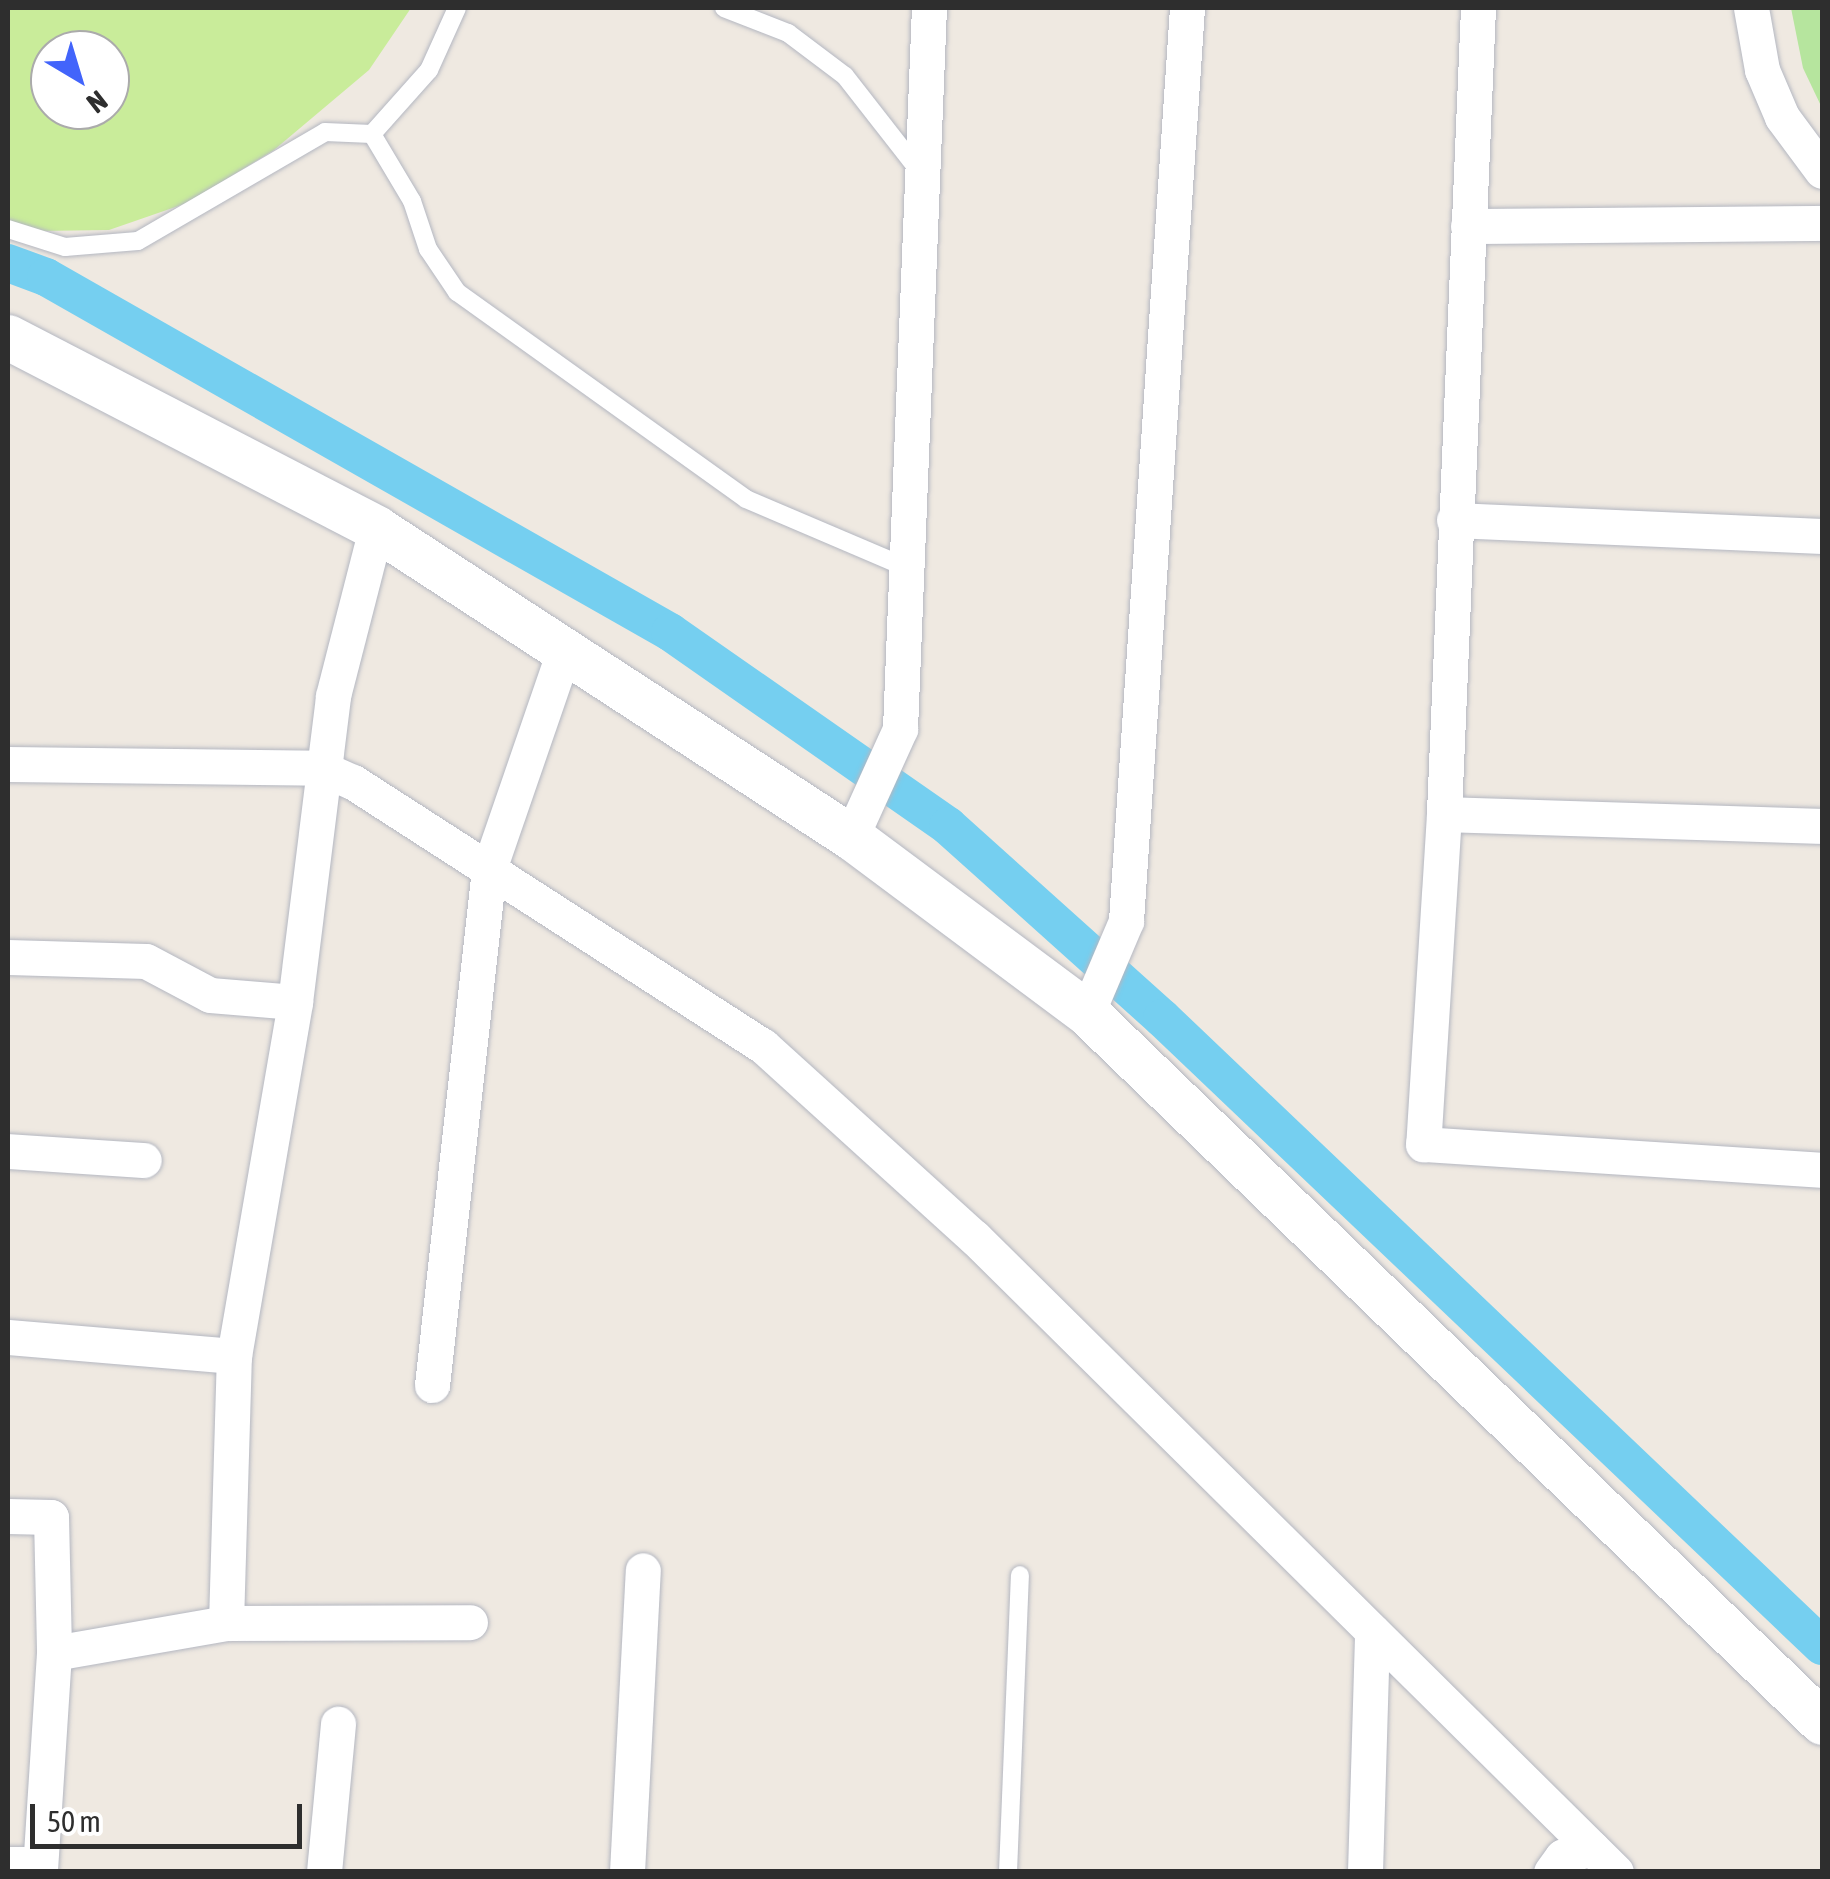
<!DOCTYPE html>
<style>
body{margin:0}
#map{position:relative;width:1830px;height:1879px;overflow:hidden;background:#efe9e1;font-family:"Asap Condensed",sans-serif}
div>[style]{position:absolute}
[style*='--x']{left:calc(var(--x)*1px);top:calc(var(--y)*1px);width:calc(var(--w)*1px);rotate:calc(var(--a)*1deg)}
.green>*{inset:0;background:#b6e59e}
.pitch>*{inset:0;background:#c9ec9a}
.canal>*{height:38px;margin:-19px;padding:0 19px;transform-origin:19px;border-radius:19px;background:#75cff0}
.roads{filter:drop-shadow(0 0 2px #b4b7c1) drop-shadow(0 0 2px #b4b7c1)}
.service>*{height:18px;margin:-9px;padding:0 9px;transform-origin:9px;border-radius:9px;background:#fff}
.minor>*{height:35px;margin:-17.5px;padding:0 17.5px;transform-origin:17.5px;border-radius:17.5px;background:#fff}
.tertiary>*{height:45px;margin:-22.5px;padding:0 22.5px;transform-origin:22.5px;border-radius:22.5px;background:#fff}
span{translate:-50% -50%;white-space:nowrap;text-align:center;line-height:1.15;-webkit-text-stroke:8px #fff;paint-order:stroke}
.frame{position:absolute;inset:0;border:10px solid #2e2e2e;pointer-events:none}
.north{position:absolute;left:30px;top:30px;width:100px;height:100px;box-sizing:border-box;background:#fff;border:2px solid #ababab;border-radius:50%;rotate:142deg;font-size:28px;font-weight:700;line-height:40px;text-align:center;color:#2e2e2e}
.north::after{content:'';display:block;margin:auto;width:35px;height:45px;background:#4264fb;clip-path:polygon(50% 0,100% 100%,50% 72%,0 100%)}
.scale{position:absolute;left:30px;top:1804px;width:272px;height:45px;box-sizing:border-box;border:5px solid #2e2e2e;border-top:0;padding-left:12px;font-size:30px;line-height:35px;white-space:nowrap;color:#2e2e2e;-webkit-text-stroke:8px #fff;paint-order:stroke}
</style>
<div id="map">
<div class="green">
<i style="clip-path:polygon(1791px 8px,1822px 8px,1822px 108px,1803px 68px)"></i>
</div>
<div class="pitch">
<i style="clip-path:polygon(evenodd,8px 8px,411px 8px,369px 70px,274px 150px,187px 203px,109px 230px,36px 231px,8px 222px,8px 8px,50px 50px,110px 50px,110px 110px,50px 110px,50px 50px)"></i>
</div>
<div class="canal">
<i style="--x:8;--y:263;--w:40;--a:20.2"></i>
<i style="--x:46;--y:277;--w:718;--a:29.64"></i>
<i style="--x:670;--y:632;--w:339;--a:34.9"></i>
<i style="--x:948;--y:826;--w:288;--a:41.9"></i>
<i style="--x:1162;--y:1018;--w:911;--a:43.58"></i>
</div>
<div class="roads">
<div class="service">
<i style="--x:457;--y:8;--w:68;--a:114.3"></i>
<i style="--x:429;--y:70;--w:86;--a:131.7"></i>
<i style="--x:372;--y:134;--w:78;--a:59.2"></i>
<i style="--x:412;--y:201;--w:51;--a:71.6"></i>
<i style="--x:428;--y:249;--w:52;--a:56"></i>
<i style="--x:457;--y:292;--w:355;--a:35.6"></i>
<i style="--x:746;--y:499;--w:171;--a:23.1"></i>
<i style="--x:724;--y:8;--w:69;--a:21.3"></i>
<i style="--x:788;--y:33;--w:71;--a:37"></i>
<i style="--x:845;--y:76;--w:122;--a:52"></i>
<i style="--x:8;--y:229;--w:60;--a:17.5"></i>
<i style="--x:65;--y:247;--w:73;--a:-4.7"></i>
<i style="--x:138;--y:241;--w:216;--a:-30.2"></i>
<i style="--x:325;--y:132;--w:47;--a:2.4"></i>
<i style="--x:1008;--y:1872;--w:297;--a:-87.7"></i>
</div>
<div class="minor">
<i style="--x:1478;--y:8;--w:807;--a:92.42"></i>
<i style="--x:1444;--y:814;--w:331;--a:93.6"></i>
<i style="--x:1423;--y:1144;--w:400;--a:3.7"></i>
<i style="--x:1751;--y:8;--w:63;--a:79.9"></i>
<i style="--x:1762;--y:70;--w:51;--a:66.9"></i>
<i style="--x:1782;--y:117;--w:67;--a:53.5"></i>
<i style="--x:1468;--y:226;--w:354;--a:-0.5"></i>
<i style="--x:1454;--y:520;--w:368;--a:2.5"></i>
<i style="--x:8;--y:764;--w:313;--a:0.7"></i>
<i style="--x:321;--y:768;--w:35;--a:24"></i>
<i style="--x:353;--y:782;--w:488;--a:32.8"></i>
<i style="--x:763;--y:1046;--w:285;--a:42.2"></i>
<i style="--x:974;--y:1237;--w:903;--a:44.69"></i>
<i style="--x:1444;--y:814;--w:378;--a:1.8"></i>
<i style="--x:851;--y:837;--w:119;--a:-65.6"></i>
<i style="--x:900;--y:729;--w:722;--a:-87.7"></i>
<i style="--x:8;--y:957;--w:138;--a:1.7"></i>
<i style="--x:146;--y:961;--w:72;--a:28"></i>
<i style="--x:210;--y:995;--w:85;--a:4.7"></i>
<i style="--x:1087;--y:1013;--w:100;--a:-67"></i>
<i style="--x:1126;--y:921;--w:915;--a:-86.18"></i>
<i style="--x:8;--y:1151;--w:136;--a:3.8"></i>
<i style="--x:8;--y:1337;--w:227;--a:4.8"></i>
<i style="--x:432;--y:1385;--w:519;--a:-83.7"></i>
<i style="--x:489;--y:869;--w:234;--a:-71"></i>
<i style="--x:8;--y:1516;--w:43;--a:1.3"></i>
<i style="--x:51;--y:1517;--w:136;--a:88.7"></i>
<i style="--x:54;--y:1653;--w:219;--a:93.7"></i>
<i style="--x:226;--y:1623;--w:267;--a:-88.3"></i>
<i style="--x:234;--y:1356;--w:359;--a:-80.2"></i>
<i style="--x:295;--y:1002;--w:308;--a:-82.9"></i>
<i style="--x:333;--y:696;--w:173;--a:-75.6"></i>
<i style="--x:54;--y:1653;--w:175;--a:-9.9"></i>
<i style="--x:226;--y:1623;--w:244;--a:-0.2"></i>
<i style="--x:8;--y:1864;--w:32;--a:0"></i>
<i style="--x:324;--y:1872;--w:149;--a:-84.6"></i>
<i style="--x:627;--y:1872;--w:302;--a:-87"></i>
<i style="--x:1365;--y:1872;--w:241;--a:-88.3"></i>
<i style="--x:1551;--y:1872;--w:19;--a:-54"></i>
<i style="--x:1562;--y:1857;--w:31;--a:-17"></i>
</div>
<div class="tertiary">
<i style="--x:8;--y:337;--w:415;--a:27.4"></i>
<i style="--x:376;--y:528;--w:567;--a:33.05"></i>
<i style="--x:851;--y:837;--w:294;--a:36.7"></i>
<i style="--x:1087;--y:1013;--w:1021;--a:43.97"></i>
</div>
</div>
<div class="frame"></div>
<div class="north">N</div>
<div class="scale">50 m</div>
</div>
